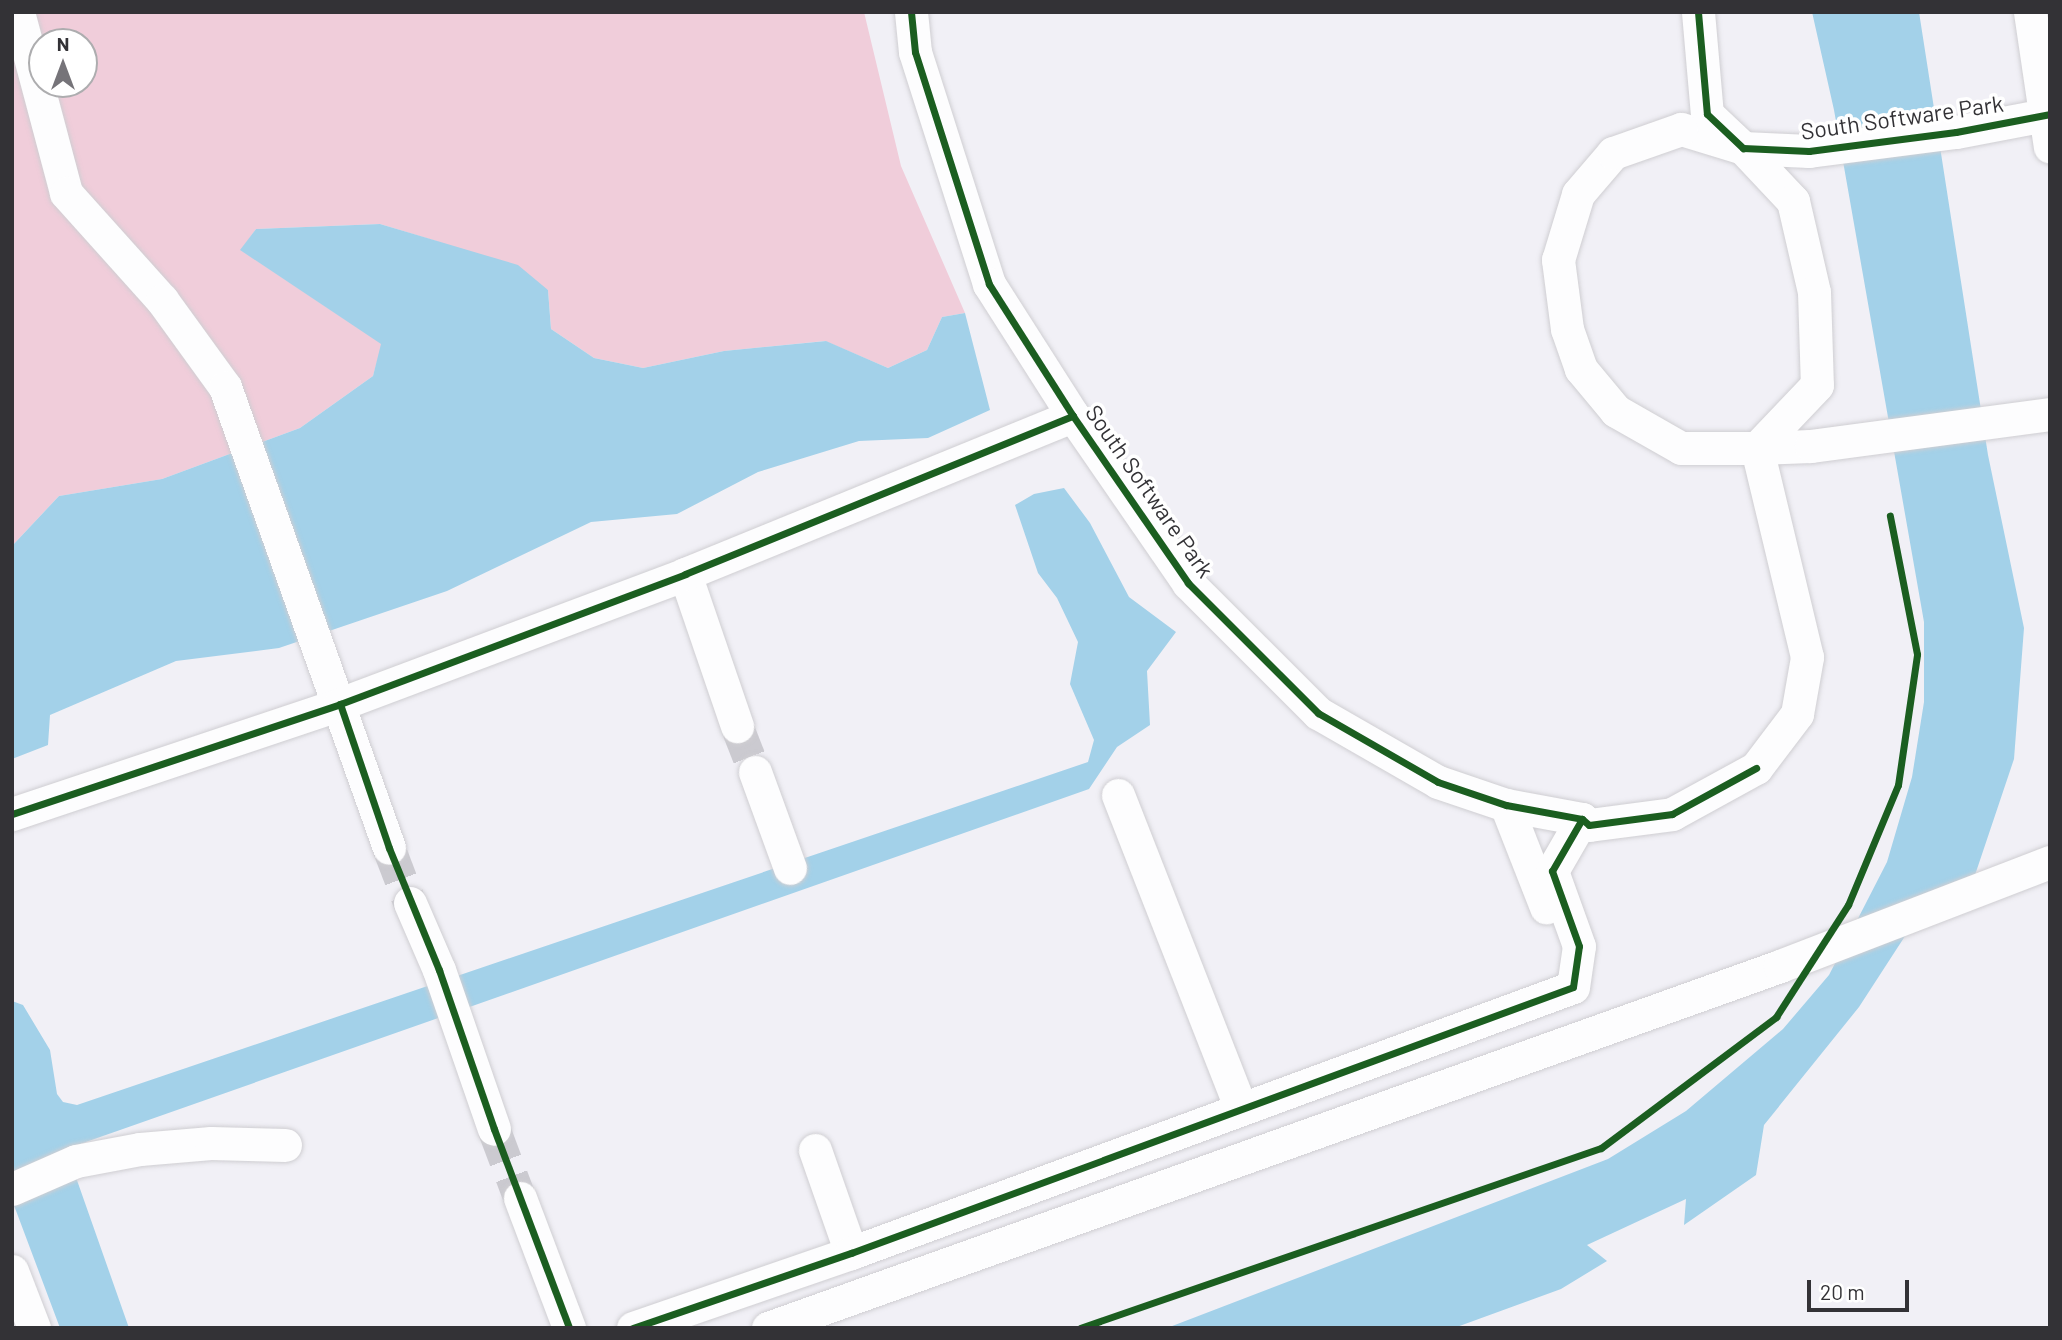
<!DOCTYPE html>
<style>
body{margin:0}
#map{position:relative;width:2062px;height:1340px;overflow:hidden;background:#f1f0f6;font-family:Barlow,sans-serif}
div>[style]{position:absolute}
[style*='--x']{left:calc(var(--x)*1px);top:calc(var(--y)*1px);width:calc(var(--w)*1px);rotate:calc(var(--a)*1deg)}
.green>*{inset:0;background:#f0cdda}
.water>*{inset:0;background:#a3d1e9}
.minor-tunnel>*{height:33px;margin-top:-16.5px;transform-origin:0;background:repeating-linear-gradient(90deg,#cbcad0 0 33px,transparent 0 50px)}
.roads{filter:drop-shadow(0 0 2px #cfced2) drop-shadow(0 0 2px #cfced2)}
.minor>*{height:33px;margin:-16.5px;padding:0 16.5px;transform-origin:16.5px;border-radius:16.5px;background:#fdfdfe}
.cycleway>*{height:7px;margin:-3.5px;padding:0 3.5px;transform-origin:3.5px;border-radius:3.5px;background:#1b5e20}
span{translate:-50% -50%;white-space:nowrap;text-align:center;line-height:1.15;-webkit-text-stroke:7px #fff;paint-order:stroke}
.street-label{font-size:23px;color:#333236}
.frame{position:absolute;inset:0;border:14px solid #333236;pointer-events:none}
.north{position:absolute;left:28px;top:28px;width:70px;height:70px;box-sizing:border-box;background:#fff;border:2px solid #adadaf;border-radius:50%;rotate:0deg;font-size:19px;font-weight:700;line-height:28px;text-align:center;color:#333236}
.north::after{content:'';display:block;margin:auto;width:24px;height:32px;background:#767479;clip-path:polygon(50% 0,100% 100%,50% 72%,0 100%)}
.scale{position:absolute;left:1807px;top:1280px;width:102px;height:32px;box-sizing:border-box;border:4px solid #333236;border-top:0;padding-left:9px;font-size:21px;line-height:24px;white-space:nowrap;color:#333236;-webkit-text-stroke:5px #fff;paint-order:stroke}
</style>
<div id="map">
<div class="green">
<i style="clip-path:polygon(evenodd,12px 12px,864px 12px,901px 166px,965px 313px,942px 317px,927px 350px,888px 368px,825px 341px,724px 351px,643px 368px,594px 358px,551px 329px,548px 290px,436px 241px,380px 224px,256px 229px,241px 250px,382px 344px,373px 376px,300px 428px,162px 479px,59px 496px,12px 546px,12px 12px,42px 42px,84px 42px,84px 84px,42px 84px,42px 42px)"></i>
</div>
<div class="water">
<i style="clip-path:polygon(1812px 12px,1919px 12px,1988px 455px,2024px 628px,2014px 759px,1973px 881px,1920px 913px,1859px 1007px,1764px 1125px,1756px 1175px,1684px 1225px,1686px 1199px,1587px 1245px,1607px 1261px,1561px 1289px,1454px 1328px,1167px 1328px,1608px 1159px,1686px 1111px,1783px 1029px,1829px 975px,1887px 862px,1912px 777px,1924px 702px,1924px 622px,1834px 110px)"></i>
<i style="clip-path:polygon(380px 224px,518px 265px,548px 290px,551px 329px,594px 358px,643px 368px,724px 351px,826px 341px,888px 368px,927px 350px,942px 317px,965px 313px,990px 410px,928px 438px,859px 441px,758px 472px,677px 514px,591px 522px,447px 591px,279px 648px,176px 661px,50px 715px,48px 745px,12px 759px,12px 546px,59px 496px,162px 479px,300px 428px,373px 376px,381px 344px,240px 250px,256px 229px)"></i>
<i style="clip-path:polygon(1064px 488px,1090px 523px,1129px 597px,1176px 632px,1147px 671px,1150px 725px,1117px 747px,1089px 789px,66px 1149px,129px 1328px,60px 1328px,12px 1200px,12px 1001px,23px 1005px,50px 1050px,57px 1094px,63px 1102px,77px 1105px,1088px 762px,1094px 740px,1070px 684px,1078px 642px,1057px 598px,1038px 573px,1015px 505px,1034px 494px)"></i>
</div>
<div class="minor-tunnel">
<i style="--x:737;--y:726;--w:49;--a:68.6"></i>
<i style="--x:389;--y:848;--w:59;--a:69.1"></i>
<i style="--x:494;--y:1129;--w:74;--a:69.4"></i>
</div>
<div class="roads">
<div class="minor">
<i style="--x:18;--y:12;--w:187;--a:75.1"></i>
<i style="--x:66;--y:193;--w:144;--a:48.1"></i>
<i style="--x:162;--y:300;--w:107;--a:54.1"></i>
<i style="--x:225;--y:387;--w:489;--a:70.4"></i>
<i style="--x:911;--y:12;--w:40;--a:84.3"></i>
<i style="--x:915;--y:52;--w:244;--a:72.3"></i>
<i style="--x:989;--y:284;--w:156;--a:57.5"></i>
<i style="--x:1073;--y:416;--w:203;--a:55.4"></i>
<i style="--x:1188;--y:583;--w:184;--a:45"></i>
<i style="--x:1318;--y:713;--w:138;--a:29.9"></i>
<i style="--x:1438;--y:782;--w:72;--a:18.7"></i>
<i style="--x:1506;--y:805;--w:77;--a:10.4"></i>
<i style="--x:1582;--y:819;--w:9;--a:41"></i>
<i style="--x:1589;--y:825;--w:84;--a:-7.5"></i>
<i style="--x:1672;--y:814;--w:96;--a:-28.7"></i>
<i style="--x:1756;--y:768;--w:68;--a:-52.8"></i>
<i style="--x:1797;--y:714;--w:58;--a:-80"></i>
<i style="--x:1807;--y:657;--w:215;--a:-103.5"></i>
<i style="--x:1757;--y:448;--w:54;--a:-2.1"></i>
<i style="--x:1811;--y:446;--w:241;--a:-7.6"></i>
<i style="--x:1698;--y:12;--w:102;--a:85"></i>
<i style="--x:1707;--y:114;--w:50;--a:43.4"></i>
<i style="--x:1743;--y:148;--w:66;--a:2.6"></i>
<i style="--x:1809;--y:151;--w:148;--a:-7.4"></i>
<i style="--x:1956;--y:132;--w:96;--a:-10.8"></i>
<i style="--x:2030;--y:12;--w:136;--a:81.6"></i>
<i style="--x:1681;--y:129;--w:65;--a:17"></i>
<i style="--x:1743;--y:148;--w:73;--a:46.7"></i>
<i style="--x:1793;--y:201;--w:93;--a:77"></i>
<i style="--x:1814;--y:292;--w:93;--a:88.2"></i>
<i style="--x:1817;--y:385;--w:87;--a:133.6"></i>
<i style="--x:1757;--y:448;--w:76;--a:180"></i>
<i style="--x:1681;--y:448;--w:75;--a:-150.4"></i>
<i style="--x:1616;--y:411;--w:55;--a:-129.8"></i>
<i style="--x:1581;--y:369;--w:42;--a:-109.3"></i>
<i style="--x:1567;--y:329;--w:70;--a:-97.4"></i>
<i style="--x:1558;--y:260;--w:69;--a:-73.1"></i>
<i style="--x:1578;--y:194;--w:54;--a:-49.5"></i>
<i style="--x:1613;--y:153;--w:72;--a:-19.4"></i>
<i style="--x:685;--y:574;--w:161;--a:71.1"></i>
<i style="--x:755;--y:772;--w:102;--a:70"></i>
<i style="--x:1118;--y:795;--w:335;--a:68.6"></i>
<i style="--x:1506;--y:805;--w:110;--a:68.6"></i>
<i style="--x:12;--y:814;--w:346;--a:-18.5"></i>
<i style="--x:340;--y:704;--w:369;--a:-20.6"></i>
<i style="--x:685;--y:574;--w:419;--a:-22.2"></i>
<i style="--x:410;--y:903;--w:73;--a:66.6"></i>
<i style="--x:439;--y:970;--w:168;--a:70.9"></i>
<i style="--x:815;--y:1150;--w:109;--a:70.7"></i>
<i style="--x:12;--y:1189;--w:70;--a:-23.6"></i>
<i style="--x:76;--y:1161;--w:65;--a:-10.6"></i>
<i style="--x:140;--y:1149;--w:71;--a:-4.8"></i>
<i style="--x:211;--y:1143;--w:74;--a:1.5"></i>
<i style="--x:520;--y:1198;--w:139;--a:69.3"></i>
<i style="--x:12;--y:1271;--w:61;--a:68.9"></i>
<i style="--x:633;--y:1328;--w:231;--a:-19"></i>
<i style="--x:851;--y:1253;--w:769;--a:-20.22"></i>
<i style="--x:1573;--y:987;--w:41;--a:-81.7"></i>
<i style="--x:1579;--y:946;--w:80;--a:-109.8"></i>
<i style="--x:1552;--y:871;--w:60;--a:-60"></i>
<i style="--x:768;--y:1328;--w:1075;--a:-19.68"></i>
<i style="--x:1780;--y:966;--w:289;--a:-21.1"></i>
</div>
</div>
<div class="cycleway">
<i style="--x:911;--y:12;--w:40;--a:84.3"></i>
<i style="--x:915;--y:52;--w:244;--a:72.3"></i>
<i style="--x:989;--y:284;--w:156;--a:57.5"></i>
<i style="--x:1073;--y:416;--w:203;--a:55.4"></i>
<i style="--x:1188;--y:583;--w:184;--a:45"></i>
<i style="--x:1318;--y:713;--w:138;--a:29.9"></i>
<i style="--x:1438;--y:782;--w:72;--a:18.7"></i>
<i style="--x:1506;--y:805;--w:77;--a:10.4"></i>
<i style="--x:1582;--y:819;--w:9;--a:41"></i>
<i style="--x:1589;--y:825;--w:84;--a:-7.5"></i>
<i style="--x:1672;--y:814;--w:96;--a:-28.7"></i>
<i style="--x:1698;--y:12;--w:102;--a:85"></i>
<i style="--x:1707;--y:114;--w:50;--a:43.4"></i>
<i style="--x:1743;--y:148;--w:66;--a:2.6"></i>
<i style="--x:1809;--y:151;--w:148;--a:-7.4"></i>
<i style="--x:1956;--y:132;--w:96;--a:-10.8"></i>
<i style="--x:340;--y:704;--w:152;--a:71.2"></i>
<i style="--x:389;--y:848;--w:132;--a:67.7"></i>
<i style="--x:439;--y:970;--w:168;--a:70.9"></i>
<i style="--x:494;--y:1129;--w:213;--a:69.3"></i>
<i style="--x:12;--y:814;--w:346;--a:-18.5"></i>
<i style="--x:340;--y:704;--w:369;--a:-20.6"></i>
<i style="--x:685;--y:574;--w:419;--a:-22.2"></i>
<i style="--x:633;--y:1328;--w:231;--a:-19"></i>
<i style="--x:851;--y:1253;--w:769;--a:-20.22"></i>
<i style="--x:1573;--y:987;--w:41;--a:-81.7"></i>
<i style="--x:1579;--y:946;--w:80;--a:-109.8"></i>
<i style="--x:1552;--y:871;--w:60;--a:-60"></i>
<i style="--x:1080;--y:1328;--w:551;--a:-19.06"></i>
<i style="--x:1601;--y:1148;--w:219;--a:-36.8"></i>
<i style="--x:1776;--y:1017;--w:133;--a:-57.3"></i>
<i style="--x:1848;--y:905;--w:130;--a:-67.4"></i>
<i style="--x:1898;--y:785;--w:132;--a:-81.7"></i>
<i style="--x:1917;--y:654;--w:141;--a:-101.1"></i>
</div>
<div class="street-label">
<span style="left:1902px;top:117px;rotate:-8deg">South Software Park</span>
<span style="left:1150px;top:491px;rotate:55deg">South Software Park</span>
</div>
<div class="frame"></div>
<div class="north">N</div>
<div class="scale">20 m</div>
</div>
